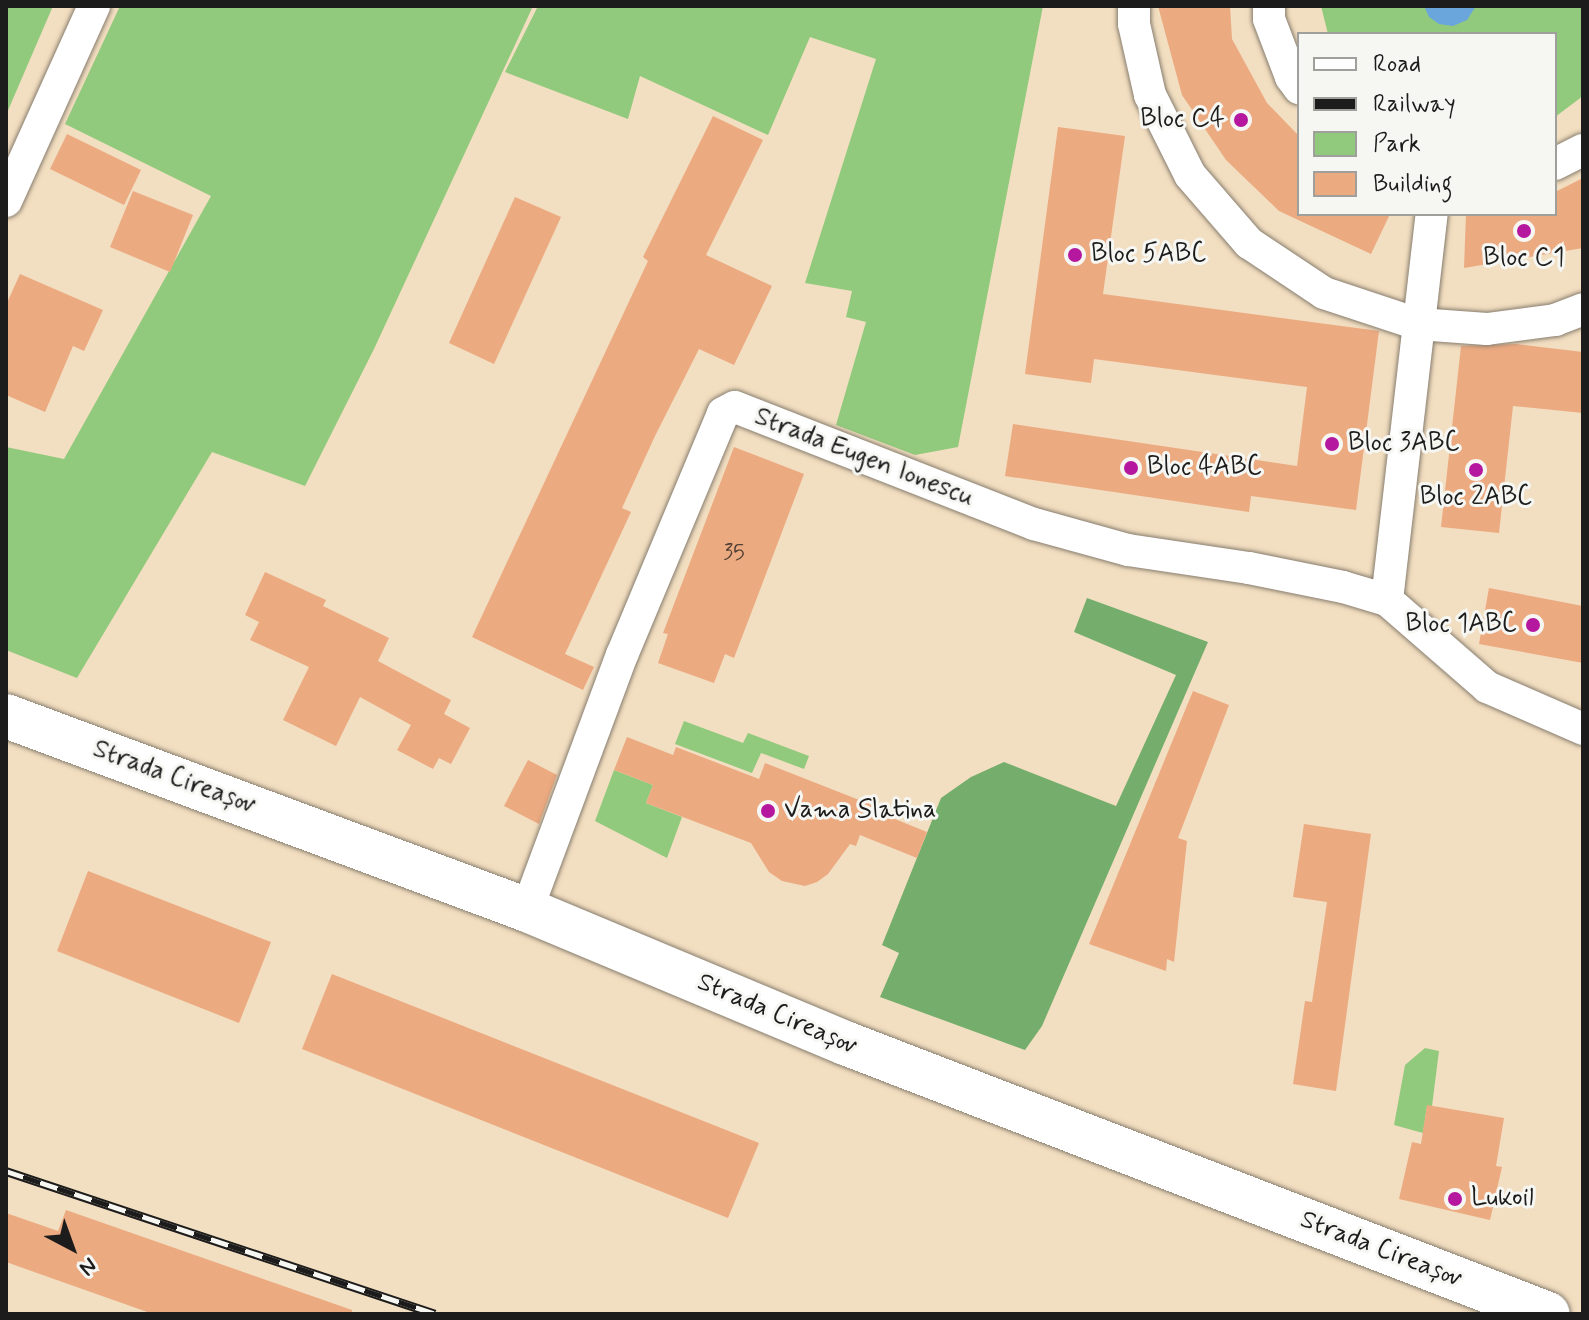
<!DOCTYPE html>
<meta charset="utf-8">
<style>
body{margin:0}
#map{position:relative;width:1589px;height:1320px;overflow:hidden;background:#f2dec0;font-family:Mynerve,sans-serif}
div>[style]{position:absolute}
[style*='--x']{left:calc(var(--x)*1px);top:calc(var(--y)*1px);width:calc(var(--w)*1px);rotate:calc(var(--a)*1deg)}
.green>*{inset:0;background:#92ca7d}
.forest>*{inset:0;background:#75ae6c}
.water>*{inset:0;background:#6aa6db}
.building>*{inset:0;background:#ecaa81}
.roads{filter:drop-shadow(0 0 2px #877d6e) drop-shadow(0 0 2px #877d6e)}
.minor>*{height:32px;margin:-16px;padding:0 16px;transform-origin:16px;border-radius:16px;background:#fff}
.secondary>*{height:44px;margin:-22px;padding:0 22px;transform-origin:22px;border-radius:22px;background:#fff}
.rail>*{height:9px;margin-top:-4.5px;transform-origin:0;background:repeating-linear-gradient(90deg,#f6f6f2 0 18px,#1c1c1c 0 36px);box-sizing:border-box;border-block:2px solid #1c1c1c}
.dots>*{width:22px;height:22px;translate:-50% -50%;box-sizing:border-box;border:4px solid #f6f6f2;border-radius:50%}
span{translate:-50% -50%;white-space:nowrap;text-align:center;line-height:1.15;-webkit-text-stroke:6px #f6f6f2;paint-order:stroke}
.number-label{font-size:22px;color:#504035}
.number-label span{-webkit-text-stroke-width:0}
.poi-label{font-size:26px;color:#1c1c1c}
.right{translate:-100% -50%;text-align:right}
.left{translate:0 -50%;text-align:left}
.street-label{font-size:26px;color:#1c1c1c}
.frame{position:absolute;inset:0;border:8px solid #1c1c1c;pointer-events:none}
.legend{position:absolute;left:1297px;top:32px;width:260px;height:184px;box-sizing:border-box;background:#f6f6f2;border:2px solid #9f9f9c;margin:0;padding:10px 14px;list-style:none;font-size:24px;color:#1c1c1c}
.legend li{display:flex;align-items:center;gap:16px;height:40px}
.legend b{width:40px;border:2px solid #9f9f9c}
.north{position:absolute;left:32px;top:1208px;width:80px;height:80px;-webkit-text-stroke:6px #f6f6f2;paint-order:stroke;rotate:139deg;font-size:22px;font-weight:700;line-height:32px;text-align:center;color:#1c1c1c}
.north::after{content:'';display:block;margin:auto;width:28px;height:36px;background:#1c1c1c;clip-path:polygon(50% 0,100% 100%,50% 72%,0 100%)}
</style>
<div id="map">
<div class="green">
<i style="clip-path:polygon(6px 6px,53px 6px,6px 115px)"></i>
<i style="clip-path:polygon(120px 6px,533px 6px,374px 349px,305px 486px,212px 452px,77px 678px,6px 650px,6px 447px,64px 459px,211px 196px,65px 124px)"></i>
<i style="clip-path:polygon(538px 6px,1043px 6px,958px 447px,915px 455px,836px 425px,866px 322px,846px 317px,852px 291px,805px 283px,876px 59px,810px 37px,768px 135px,640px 76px,628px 119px,505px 72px)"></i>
<i style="clip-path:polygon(1321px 6px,1583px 6px,1583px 96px,1555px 117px,1555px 34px,1328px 34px)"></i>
<i style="clip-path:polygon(684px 721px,743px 743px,748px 733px,809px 756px,804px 769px,761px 753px,752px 773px,675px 744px)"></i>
<i style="clip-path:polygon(614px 770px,653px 785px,646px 803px,682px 817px,667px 858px,595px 821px)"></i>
<i style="clip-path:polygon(1425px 1048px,1439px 1051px,1432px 1106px,1427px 1106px,1423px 1133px,1394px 1125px,1405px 1065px)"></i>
</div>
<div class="forest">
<i style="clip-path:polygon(1087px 598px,1208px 642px,1042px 1026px,1025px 1050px,880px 997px,899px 953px,882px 945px,941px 798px,971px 777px,1004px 762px,1116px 806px,1176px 675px,1074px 632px)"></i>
</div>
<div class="water">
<i style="clip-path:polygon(1424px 6px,1476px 6px,1467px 20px,1453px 26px,1439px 24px,1429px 17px)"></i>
</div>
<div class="building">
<i style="clip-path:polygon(1158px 6px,1230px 6px,1232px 39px,1267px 103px,1299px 136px,1299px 214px,1390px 214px,1371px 254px,1279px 211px,1226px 160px,1182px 95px)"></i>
<i style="clip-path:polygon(713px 116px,763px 140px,706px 255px,772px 286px,734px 365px,699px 349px,655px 436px,622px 508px,631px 512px,565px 654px,594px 667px,583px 690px,472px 637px,648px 261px,643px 257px)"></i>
<i style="clip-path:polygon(1058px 127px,1125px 136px,1103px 294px,1379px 331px,1356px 510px,1251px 496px,1249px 512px,1005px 476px,1013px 424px,1297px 466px,1307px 387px,1094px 359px,1091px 383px,1025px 374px)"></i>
<i style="clip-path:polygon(67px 134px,141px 170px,124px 205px,50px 169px)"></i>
<i style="clip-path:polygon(1583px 178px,1583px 248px,1464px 268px,1466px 214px,1555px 214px,1555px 192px)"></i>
<i style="clip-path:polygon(133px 191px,193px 215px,170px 272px,110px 247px)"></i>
<i style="clip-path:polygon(515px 197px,561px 217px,494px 364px,449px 343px)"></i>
<i style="clip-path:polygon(20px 274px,103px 310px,84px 351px,73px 346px,45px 412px,6px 395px,6px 305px)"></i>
<i style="clip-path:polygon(1516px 344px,1583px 352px,1583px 413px,1513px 406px,1499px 533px,1441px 527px,1461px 346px)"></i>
<i style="clip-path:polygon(734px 447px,804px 474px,734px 658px,725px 654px,714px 683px,658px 663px,668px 634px,663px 633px)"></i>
<i style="clip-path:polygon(265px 572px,326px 600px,323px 606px,389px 638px,378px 661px,451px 700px,444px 714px,470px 728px,451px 764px,439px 758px,433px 769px,397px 750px,411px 725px,360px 697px,336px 746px,283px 720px,309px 667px,250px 640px,259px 622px,245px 615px)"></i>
<i style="clip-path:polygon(1489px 588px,1583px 606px,1583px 663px,1479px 644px)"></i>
<i style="clip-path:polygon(1193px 691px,1229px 705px,1178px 838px,1187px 841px,1174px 962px,1167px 959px,1166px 971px,1089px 944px)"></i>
<i style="clip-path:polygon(627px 737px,673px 755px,676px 747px,759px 779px,765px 763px,872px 805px,870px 809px,927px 832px,917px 858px,860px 835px,856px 846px,850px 844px,828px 874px,817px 882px,805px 886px,782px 881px,769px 872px,751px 843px,646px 803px,653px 785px,614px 770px)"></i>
<i style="clip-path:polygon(528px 760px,557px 775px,539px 824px,504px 806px)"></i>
<i style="clip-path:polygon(1304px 824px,1371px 834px,1336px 1091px,1293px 1084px,1305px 1001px,1312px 1002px,1327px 902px,1293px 897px)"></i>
<i style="clip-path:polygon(88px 871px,271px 942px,239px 1023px,57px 951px)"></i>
<i style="clip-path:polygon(332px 974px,759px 1143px,728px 1218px,302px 1049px)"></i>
<i style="clip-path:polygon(1427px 1105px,1504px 1118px,1496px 1166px,1502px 1167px,1490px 1220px,1399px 1199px,1412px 1142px,1421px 1144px)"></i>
<i style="clip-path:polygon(66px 1210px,352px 1310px,352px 1314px,153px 1314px,6px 1262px,6px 1213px,58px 1231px)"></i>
</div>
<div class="roads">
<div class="minor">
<i style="--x:1134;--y:6;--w:18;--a:90"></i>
<i style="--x:1134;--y:24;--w:73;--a:77.3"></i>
<i style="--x:1150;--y:95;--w:89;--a:63.4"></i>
<i style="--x:1190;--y:175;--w:90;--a:49.1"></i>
<i style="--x:1249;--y:243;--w:90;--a:33.7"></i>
<i style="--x:1324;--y:293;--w:99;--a:18.3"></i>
<i style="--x:1418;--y:324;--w:69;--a:4.1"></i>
<i style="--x:1487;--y:329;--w:69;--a:-7.5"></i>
<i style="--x:1555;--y:320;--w:30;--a:-21"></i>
<i style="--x:1269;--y:6;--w:13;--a:90"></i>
<i style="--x:1269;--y:19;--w:62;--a:69.2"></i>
<i style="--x:1291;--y:77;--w:14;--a:54"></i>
<i style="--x:1555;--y:164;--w:31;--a:-27"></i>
<i style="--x:6;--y:201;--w:214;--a:-65.7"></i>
<i style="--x:1387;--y:600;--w:389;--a:-83.4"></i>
<i style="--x:527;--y:910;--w:272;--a:-69.6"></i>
<i style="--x:622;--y:655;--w:262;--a:-67.3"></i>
<i style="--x:723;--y:413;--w:13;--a:-27"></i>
<i style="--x:735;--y:407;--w:321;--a:21.4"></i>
<i style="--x:1034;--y:524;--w:98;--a:15.5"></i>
<i style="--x:1128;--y:550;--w:122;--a:8.5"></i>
<i style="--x:1249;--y:568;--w:96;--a:11.4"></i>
<i style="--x:1343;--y:587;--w:46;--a:16.5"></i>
<i style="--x:1387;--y:600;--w:133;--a:41"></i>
<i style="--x:1487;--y:687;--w:105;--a:23.6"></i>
</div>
<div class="secondary">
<i style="--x:6;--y:716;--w:556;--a:20.42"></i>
<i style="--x:527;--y:910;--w:345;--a:22.7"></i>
<i style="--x:845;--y:1043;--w:753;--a:21.08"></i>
</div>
</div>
<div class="rail">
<i style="--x:6;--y:1171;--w:452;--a:18.4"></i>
</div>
<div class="dots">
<i style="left:1241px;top:120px;background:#b5179e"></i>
<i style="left:1524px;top:231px;background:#b5179e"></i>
<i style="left:1075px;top:255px;background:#b5179e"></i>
<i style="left:1332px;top:444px;background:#b5179e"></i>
<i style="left:1131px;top:468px;background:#b5179e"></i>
<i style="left:1476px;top:470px;background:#b5179e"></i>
<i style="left:1533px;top:625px;background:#b5179e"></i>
<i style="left:768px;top:811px;background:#b5179e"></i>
<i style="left:1455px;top:1199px;background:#b5179e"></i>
</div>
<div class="number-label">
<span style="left:734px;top:554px">35</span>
</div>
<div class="poi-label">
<span class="right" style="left:1225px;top:120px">Bloc C4</span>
<span class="left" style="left:1091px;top:255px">Bloc 5ABC</span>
<span style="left:1524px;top:259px">Bloc C1</span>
<span class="left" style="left:1348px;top:444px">Bloc 3ABC</span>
<span class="left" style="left:1147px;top:468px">Bloc 4ABC</span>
<span style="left:1476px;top:498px">Bloc 2ABC</span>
<span class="right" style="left:1517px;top:625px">Bloc 1ABC</span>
<span class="left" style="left:784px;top:811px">Vama Slatina</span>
<span class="left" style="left:1471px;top:1199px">Lukoil</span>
</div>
<div class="street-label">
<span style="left:864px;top:458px;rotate:21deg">Strada Eugen Ionescu</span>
<span style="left:174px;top:778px;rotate:20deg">Strada Cireașov</span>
<span style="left:777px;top:1015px;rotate:23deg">Strada Cireașov</span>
<span style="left:1381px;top:1250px;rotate:21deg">Strada Cireașov</span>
</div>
<div class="frame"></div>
<ul class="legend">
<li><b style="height:10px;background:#fff"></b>Road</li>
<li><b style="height:10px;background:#1c1c1c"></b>Railway</li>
<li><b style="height:22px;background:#92ca7d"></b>Park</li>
<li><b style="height:22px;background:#ecaa81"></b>Building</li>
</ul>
<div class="north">N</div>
</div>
